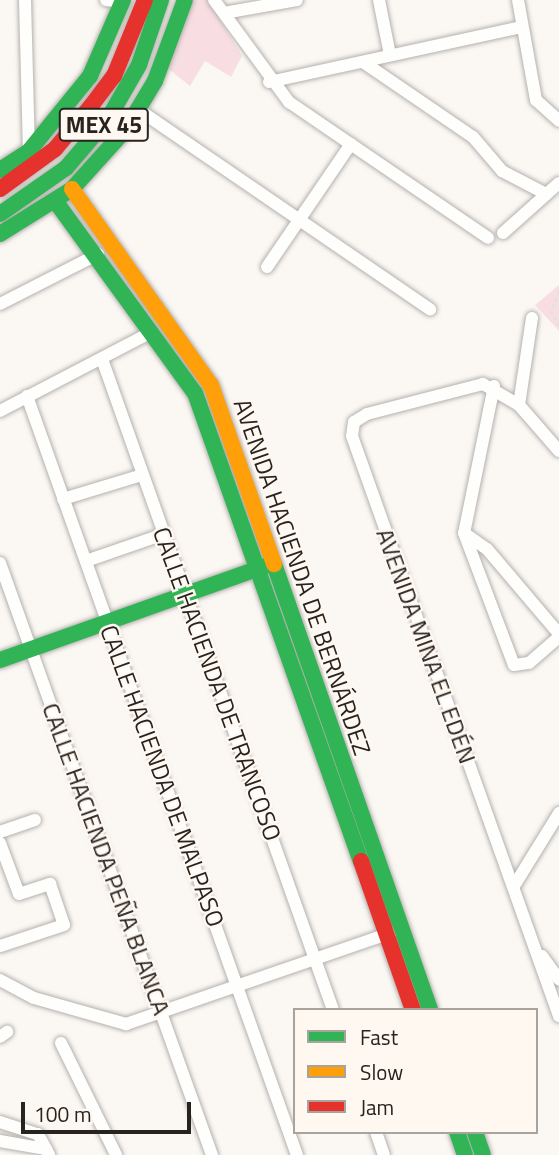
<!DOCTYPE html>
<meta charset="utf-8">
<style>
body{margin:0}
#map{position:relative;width:559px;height:1155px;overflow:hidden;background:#fbf8f4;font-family:"Titillium Web",sans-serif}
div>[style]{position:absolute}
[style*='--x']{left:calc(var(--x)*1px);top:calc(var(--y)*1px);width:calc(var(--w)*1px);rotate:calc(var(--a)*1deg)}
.green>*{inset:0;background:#f8dee3}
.path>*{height:2px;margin-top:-1px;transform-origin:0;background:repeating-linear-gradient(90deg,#e2e0df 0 3.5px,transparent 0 7px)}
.roads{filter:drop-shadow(0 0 2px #b5b1ae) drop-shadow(0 0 2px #b5b1ae)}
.street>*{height:12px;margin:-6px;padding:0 6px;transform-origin:6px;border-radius:6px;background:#fefefd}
.fast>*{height:16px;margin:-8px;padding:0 8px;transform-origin:8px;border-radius:8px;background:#30b455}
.slow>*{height:16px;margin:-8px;padding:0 8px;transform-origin:8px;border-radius:8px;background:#ff9f0a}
.jam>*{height:16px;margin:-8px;padding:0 8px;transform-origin:8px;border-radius:8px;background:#e5322d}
span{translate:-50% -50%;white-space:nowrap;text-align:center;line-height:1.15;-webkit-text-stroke:5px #fef8f1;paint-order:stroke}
.shield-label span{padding:2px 5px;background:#fef8f1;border:2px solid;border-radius:5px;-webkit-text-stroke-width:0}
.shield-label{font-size:23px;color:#27231f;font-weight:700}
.street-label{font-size:24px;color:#27231f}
.legend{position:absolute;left:293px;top:1008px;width:245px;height:126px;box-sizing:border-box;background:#fef8f1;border:2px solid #a8a39d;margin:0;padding:9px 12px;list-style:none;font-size:21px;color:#27231f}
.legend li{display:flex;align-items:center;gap:14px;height:35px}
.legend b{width:35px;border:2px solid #a8a39d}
.scale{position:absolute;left:21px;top:1102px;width:170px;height:32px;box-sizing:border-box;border:4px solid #27231f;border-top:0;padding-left:9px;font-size:21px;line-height:24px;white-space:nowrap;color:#27231f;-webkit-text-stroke:5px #fef8f1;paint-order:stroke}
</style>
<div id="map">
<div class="green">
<i style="clip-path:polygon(194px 0,208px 0,242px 56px,231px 77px,205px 61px,190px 86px,166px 67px)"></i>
<i style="clip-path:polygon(559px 285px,559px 331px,535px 305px)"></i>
</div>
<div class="path">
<i style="--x:559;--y:291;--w:22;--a:112"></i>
<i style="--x:551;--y:311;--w:17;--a:62"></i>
</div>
<div class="roads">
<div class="street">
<i style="--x:25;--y:0;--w:151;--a:88.5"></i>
<i style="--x:106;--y:0;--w:17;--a:7"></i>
<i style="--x:214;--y:0;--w:127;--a:53.7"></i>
<i style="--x:289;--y:102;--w:241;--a:34.3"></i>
<i style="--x:379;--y:0;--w:56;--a:78.7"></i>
<i style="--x:518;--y:0;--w:102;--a:79.8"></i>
<i style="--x:536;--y:100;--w:31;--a:42"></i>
<i style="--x:224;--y:13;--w:74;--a:-10.1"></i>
<i style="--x:363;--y:62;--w:133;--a:34.3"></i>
<i style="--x:473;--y:137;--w:45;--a:49.5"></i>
<i style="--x:502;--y:171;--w:50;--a:27.6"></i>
<i style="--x:269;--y:82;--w:259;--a:-12.3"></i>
<i style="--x:139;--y:110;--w:353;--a:34.4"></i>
<i style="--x:503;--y:233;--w:75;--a:-41.8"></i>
<i style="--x:267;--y:267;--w:149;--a:-55.7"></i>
<i style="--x:0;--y:304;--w:110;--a:-27"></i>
<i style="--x:102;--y:359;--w:691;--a:70.46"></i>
<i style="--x:494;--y:386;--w:150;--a:101.5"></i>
<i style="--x:464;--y:533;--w:141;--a:69.3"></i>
<i style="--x:514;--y:665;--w:15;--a:-8"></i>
<i style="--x:529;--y:663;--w:40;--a:-41"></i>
<i style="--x:27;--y:396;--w:806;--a:70.42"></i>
<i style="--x:519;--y:405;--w:88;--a:-81.5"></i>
<i style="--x:0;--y:411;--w:171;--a:-27.5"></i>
<i style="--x:559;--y:451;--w:61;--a:-131"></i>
<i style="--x:519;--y:405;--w:42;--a:-149.7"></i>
<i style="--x:483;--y:384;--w:120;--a:165.5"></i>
<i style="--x:367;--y:414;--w:15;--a:148"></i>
<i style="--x:354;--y:422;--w:14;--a:98"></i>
<i style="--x:352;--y:436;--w:616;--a:70.36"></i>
<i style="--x:63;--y:499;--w:83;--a:-16.9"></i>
<i style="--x:464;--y:533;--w:28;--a:35"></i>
<i style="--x:487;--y:549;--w:111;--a:49.7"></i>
<i style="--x:86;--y:561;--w:83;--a:-19.1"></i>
<i style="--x:0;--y:563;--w:629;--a:70.3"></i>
<i style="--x:0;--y:832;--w:37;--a:-19"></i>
<i style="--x:0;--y:843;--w:54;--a:69.6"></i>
<i style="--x:19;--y:894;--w:33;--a:-18"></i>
<i style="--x:50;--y:884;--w:43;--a:71.1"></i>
<i style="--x:64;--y:925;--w:67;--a:161.8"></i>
<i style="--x:514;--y:886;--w:86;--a:-58.3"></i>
<i style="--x:542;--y:956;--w:29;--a:54"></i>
<i style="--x:0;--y:980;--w:38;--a:28"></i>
<i style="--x:34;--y:998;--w:96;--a:15.8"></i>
<i style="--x:126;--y:1024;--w:280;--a:-19"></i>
<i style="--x:0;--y:1037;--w:9;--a:-36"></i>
<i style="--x:61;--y:1043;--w:125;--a:63.8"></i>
<i style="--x:0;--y:1122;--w:40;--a:18"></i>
<i style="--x:38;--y:1134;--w:24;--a:62"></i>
<i style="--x:376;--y:1132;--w:24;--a:71"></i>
<i style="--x:0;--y:1141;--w:47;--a:9.9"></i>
</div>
<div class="fast">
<i style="--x:0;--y:170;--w:35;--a:-33"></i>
<i style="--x:29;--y:151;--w:97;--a:-50.9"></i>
<i style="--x:90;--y:76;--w:83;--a:-66.5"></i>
<i style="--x:56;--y:202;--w:236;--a:54"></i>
<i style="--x:195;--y:393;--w:497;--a:70.5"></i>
<i style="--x:0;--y:214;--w:80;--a:-34.9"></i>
<i style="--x:66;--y:168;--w:65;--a:-49.4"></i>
<i style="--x:108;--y:119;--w:62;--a:-60.1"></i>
<i style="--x:139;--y:65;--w:69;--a:-71.3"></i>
<i style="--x:0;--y:234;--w:85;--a:-32"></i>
<i style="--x:72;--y:189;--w:81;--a:-48"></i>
<i style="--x:126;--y:129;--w:56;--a:-58.9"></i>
<i style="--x:155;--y:81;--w:86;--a:-69.7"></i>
<i style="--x:274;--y:564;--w:472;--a:70.7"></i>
<i style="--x:0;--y:660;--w:284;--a:-19.5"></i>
<i style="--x:457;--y:1132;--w:24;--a:71"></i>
<i style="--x:475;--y:1132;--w:24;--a:71"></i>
</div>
<div class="slow">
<i style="--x:72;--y:189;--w:240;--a:54.7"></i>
<i style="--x:211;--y:385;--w:190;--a:70.6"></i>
</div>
<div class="jam">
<i style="--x:0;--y:189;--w:68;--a:-36"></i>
<i style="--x:55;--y:149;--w:56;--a:-50.1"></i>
<i style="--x:91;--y:106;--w:38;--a:-53"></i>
<i style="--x:114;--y:76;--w:82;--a:-67.8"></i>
<i style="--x:361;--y:861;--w:158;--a:70.8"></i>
</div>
</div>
<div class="shield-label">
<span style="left:104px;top:125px">MEX 45</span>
</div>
<div class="street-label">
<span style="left:302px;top:577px;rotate:71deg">AVENIDA HACIENDA DE BERNÁRDEZ</span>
<span style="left:426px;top:646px;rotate:70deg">AVENIDA MINA EL EDÉN</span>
<span style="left:217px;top:684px;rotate:70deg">CALLE HACIENDA DE TRANCOSO</span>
<span style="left:162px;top:776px;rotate:70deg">CALLE HACIENDA DE MALPASO</span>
<span style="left:106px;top:859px;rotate:70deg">CALLE HACIENDA PEÑA BLANCA</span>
</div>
<ul class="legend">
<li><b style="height:9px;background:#30b455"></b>Fast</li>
<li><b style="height:9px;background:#ff9f0a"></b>Slow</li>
<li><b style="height:9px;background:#e5322d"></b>Jam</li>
</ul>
<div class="scale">100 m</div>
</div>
